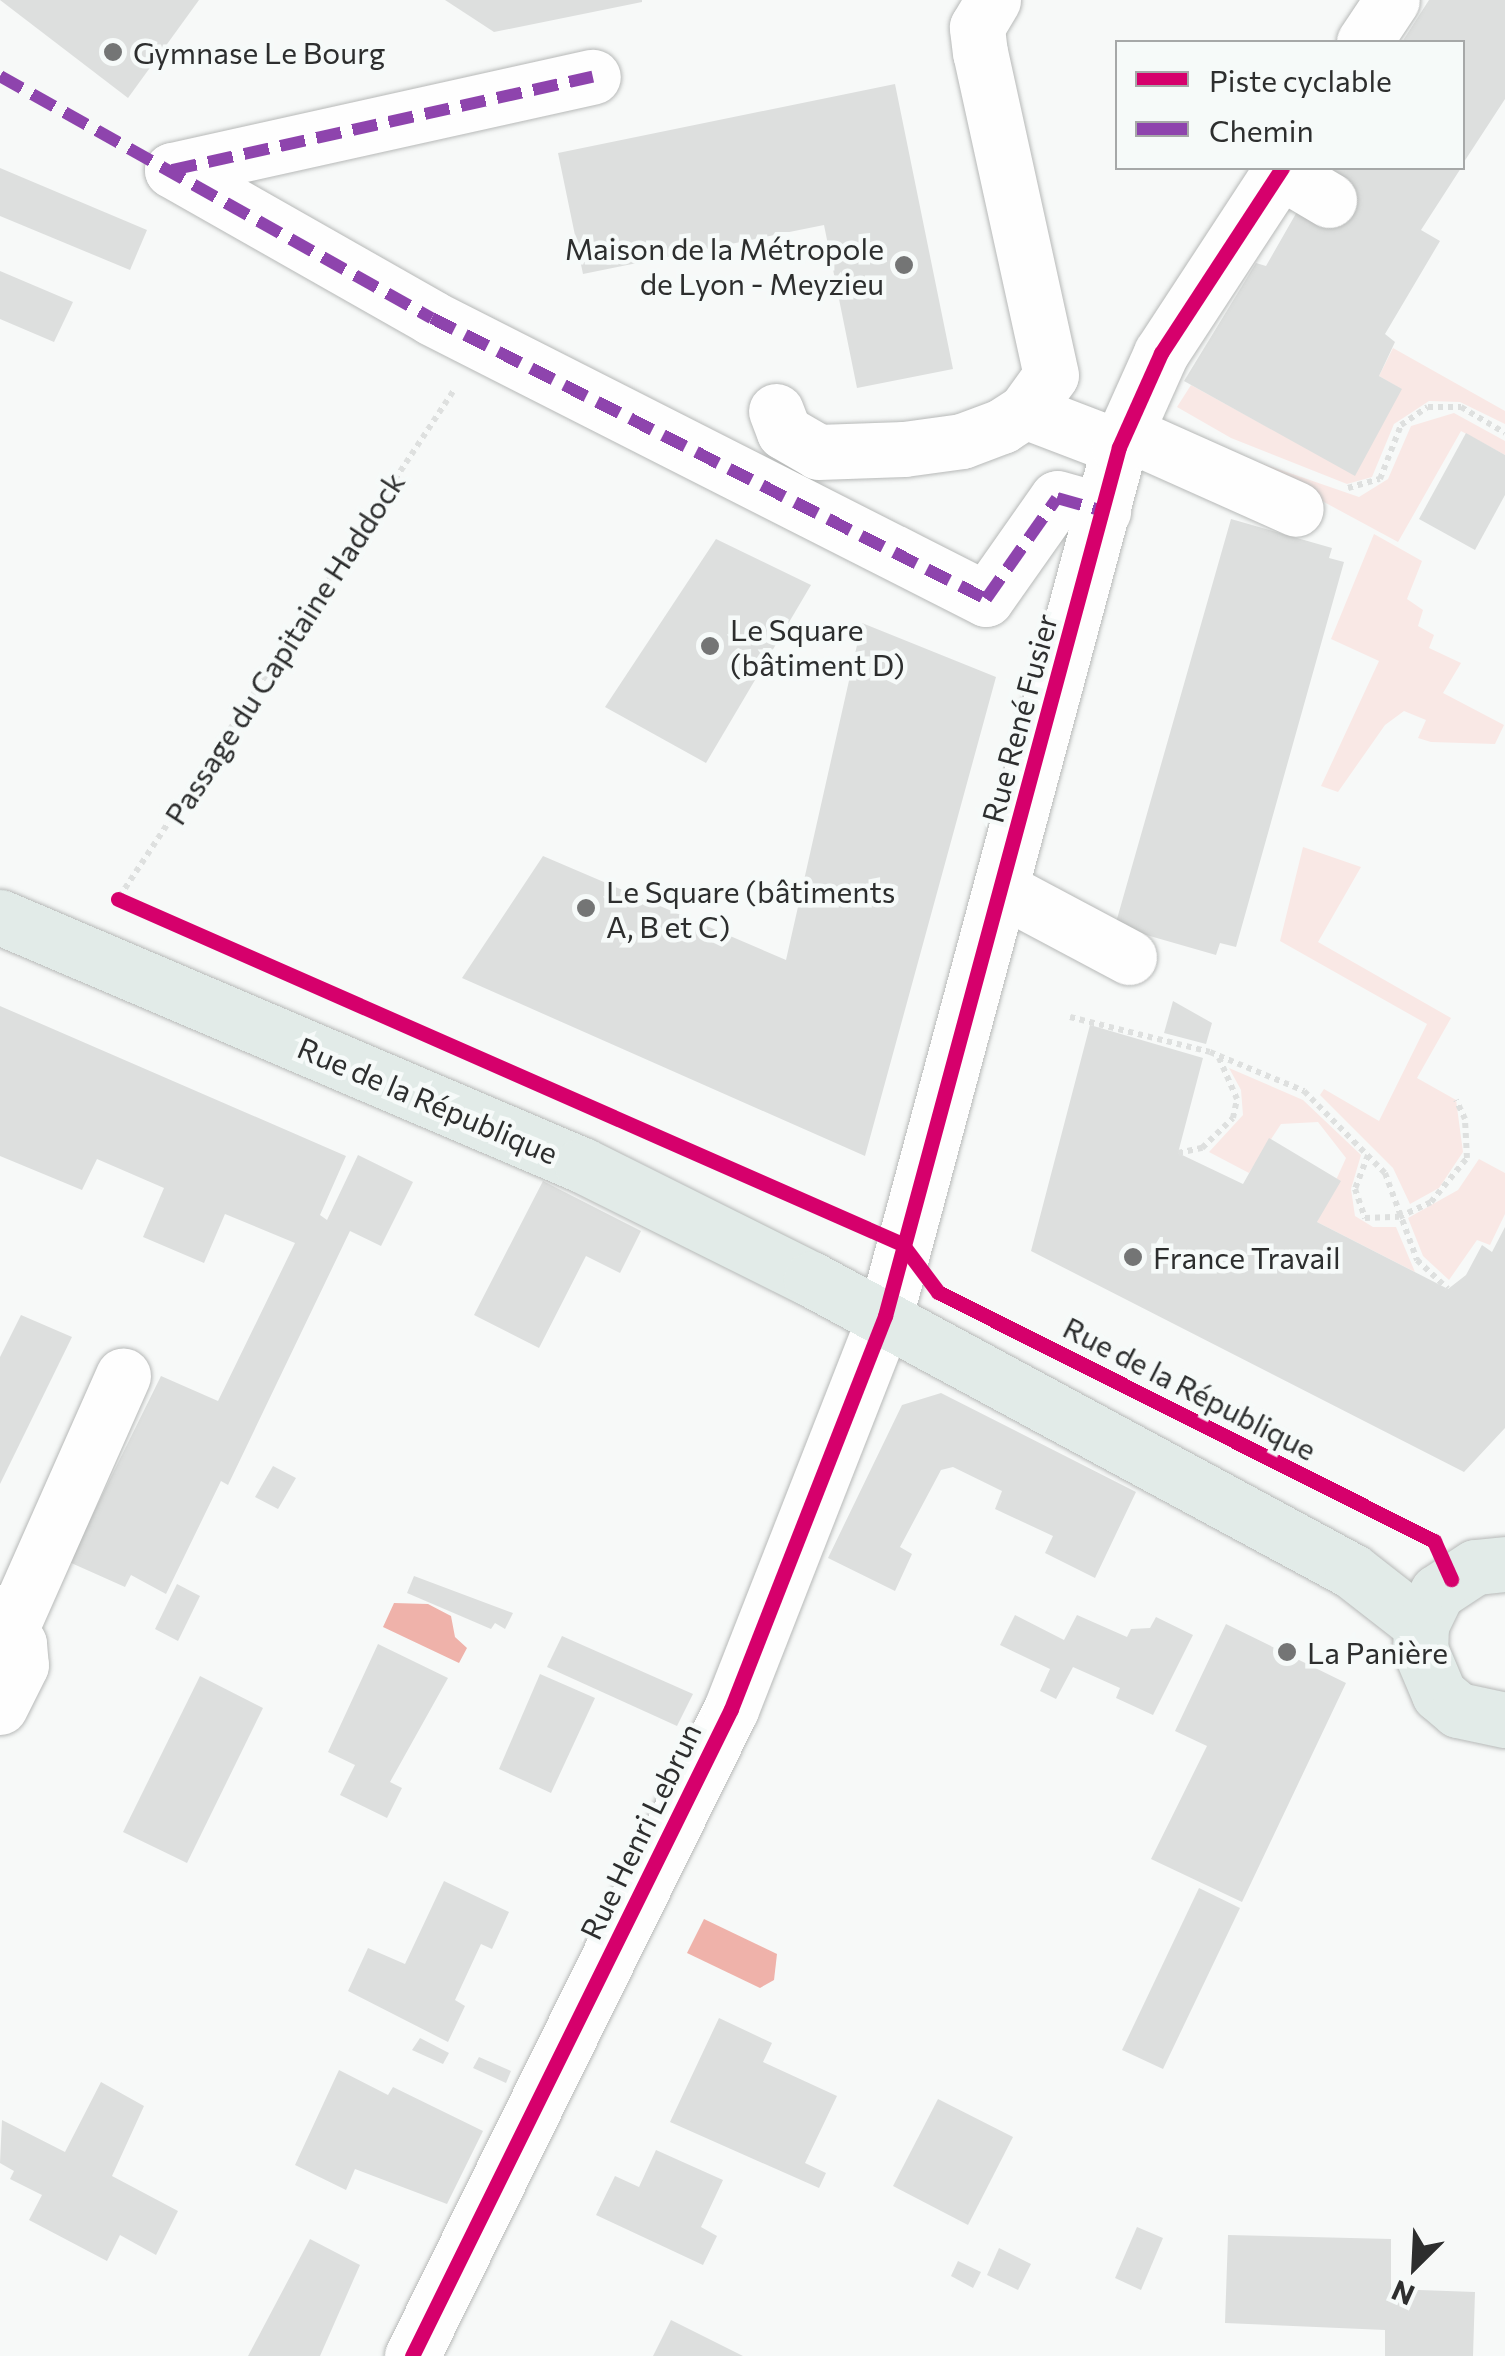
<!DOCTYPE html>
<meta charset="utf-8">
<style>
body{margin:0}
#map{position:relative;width:1505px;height:2356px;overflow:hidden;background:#f7f9f8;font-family:Commissioner,sans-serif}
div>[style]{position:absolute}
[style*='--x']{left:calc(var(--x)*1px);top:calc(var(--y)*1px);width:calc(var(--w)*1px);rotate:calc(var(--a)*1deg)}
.green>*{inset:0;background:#f9e8e5}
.water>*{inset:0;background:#efb2aa}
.building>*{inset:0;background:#dddfde}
.path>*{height:6px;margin-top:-3px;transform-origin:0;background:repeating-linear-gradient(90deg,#dee0df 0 5px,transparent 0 10px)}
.roads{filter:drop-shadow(0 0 2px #b7b9b8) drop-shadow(0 0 2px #b7b9b8)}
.minor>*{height:55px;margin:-27.5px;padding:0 27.5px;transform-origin:27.5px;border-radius:27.5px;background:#fefefe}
.major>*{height:55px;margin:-27.5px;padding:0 27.5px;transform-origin:27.5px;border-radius:27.5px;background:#e2ebe8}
.quiet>*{height:12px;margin-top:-6px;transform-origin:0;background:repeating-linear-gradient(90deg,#8e44ad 0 25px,transparent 0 37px)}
.cycleway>*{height:15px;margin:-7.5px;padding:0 7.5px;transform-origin:7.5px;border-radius:7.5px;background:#d6006c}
.dots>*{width:28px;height:28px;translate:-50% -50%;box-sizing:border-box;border:5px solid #f6faf9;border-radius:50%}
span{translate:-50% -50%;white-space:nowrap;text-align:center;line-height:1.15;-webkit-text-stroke:9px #f6faf9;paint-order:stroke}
.poi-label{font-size:30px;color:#2d2e2e}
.left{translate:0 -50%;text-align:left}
.right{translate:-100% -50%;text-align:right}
.street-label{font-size:30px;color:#2d2e2e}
.legend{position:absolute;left:1115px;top:40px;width:350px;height:130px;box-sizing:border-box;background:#f6faf9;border:2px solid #a6a8a8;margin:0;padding:12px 18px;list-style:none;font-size:30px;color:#2d2e2e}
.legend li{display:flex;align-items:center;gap:20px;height:50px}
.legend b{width:50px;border:2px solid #a6a8a8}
.north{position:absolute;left:1365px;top:2216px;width:100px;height:100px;-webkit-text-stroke:8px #f6faf9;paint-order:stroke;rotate:204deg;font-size:28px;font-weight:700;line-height:40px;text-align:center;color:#2d2e2e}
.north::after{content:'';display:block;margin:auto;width:35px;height:45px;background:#2d2e2e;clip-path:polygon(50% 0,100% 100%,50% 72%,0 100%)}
</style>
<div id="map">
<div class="green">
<i style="clip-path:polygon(1393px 348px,1505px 411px,1505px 424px,1460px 402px,1429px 401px,1394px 424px,1372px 477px,1347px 484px,1231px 438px,1177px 407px,1191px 385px,1355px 475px,1401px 389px,1379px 376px)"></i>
<i style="clip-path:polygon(1454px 413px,1505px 441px,1505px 455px,1461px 431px,1398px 542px,1237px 455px,1359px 497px,1388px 479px,1411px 426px)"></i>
<i style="clip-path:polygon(1374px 534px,1422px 561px,1407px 599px,1423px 610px,1418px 626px,1434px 635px,1429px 648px,1461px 663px,1443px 693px,1504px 725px,1495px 744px,1431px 742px,1418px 738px,1426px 720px,1404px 711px,1385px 725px,1338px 792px,1321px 786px,1379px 661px,1331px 639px)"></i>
<i style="clip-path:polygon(1303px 847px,1361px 867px,1318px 942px,1451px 1018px,1417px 1078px,1456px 1100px,1463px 1152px,1439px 1188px,1410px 1204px,1393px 1168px,1320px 1095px,1324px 1089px,1379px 1121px,1427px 1024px,1280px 941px)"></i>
<i style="clip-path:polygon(1229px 1068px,1303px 1100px,1361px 1155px,1351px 1189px,1355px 1216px,1373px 1227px,1396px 1227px,1415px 1272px,1317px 1222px,1346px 1158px,1318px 1122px,1281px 1124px,1249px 1173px,1209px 1152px,1243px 1115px,1241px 1090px)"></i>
<i style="clip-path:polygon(1479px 1159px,1505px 1173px,1505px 1214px,1490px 1245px,1477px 1240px,1449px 1280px,1423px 1256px,1408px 1218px,1458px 1190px)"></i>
</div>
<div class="water">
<i style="clip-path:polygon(394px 1603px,428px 1604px,451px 1616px,455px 1637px,467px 1648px,459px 1663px,383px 1627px)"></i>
<i style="clip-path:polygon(704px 1919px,777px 1954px,774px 1980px,760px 1988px,687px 1953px)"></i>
</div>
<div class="building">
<i style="clip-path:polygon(0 0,199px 0,128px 98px)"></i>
<i style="clip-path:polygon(445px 0,642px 0,642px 2px,494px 32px)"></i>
<i style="clip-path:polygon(1429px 0,1505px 0,1505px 99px,1462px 165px,1462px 42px,1402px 42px)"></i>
<i style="clip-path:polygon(895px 84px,953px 369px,857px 388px,824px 225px,583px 274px,558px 153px)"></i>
<i style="clip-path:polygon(0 168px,147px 230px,130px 270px,0 216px)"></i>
<i style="clip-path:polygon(1322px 168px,1461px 168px,1421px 230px,1440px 241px,1385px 334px,1395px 342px,1379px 376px,1402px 389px,1355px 476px,1184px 381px,1256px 263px,1266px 266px)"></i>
<i style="clip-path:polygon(0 271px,73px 302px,54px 342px,0 319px)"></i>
<i style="clip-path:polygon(1466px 433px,1505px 455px,1505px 495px,1475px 550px,1419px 519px)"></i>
<i style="clip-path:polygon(1231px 519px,1332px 548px,1329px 558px,1344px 562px,1236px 947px,1220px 943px,1216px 955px,1115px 926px)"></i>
<i style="clip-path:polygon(716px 539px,811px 585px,706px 763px,605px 707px)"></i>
<i style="clip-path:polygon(862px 623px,996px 677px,865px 1156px,462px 978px,543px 856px,786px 960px)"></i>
<i style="clip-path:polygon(1173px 1001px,1212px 1023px,1206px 1044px,1164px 1033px)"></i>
<i style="clip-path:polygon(0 1006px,346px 1156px,320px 1215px,327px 1220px,358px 1155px,413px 1182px,381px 1246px,350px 1231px,228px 1485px,221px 1481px,166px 1594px,131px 1575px,125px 1587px,69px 1562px,161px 1376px,218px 1401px,295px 1243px,225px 1214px,204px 1263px,143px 1237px,164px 1188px,97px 1159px,82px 1190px,0 1156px)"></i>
<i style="clip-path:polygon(1090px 1025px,1203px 1058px,1178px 1153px,1243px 1184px,1269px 1138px,1341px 1181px,1317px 1222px,1448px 1289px,1466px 1275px,1482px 1245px,1492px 1252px,1505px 1227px,1505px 1428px,1464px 1472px,1031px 1251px)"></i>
<i style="clip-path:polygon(543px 1181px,641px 1231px,620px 1273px,586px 1256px,539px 1348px,474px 1315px)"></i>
<i style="clip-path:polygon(21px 1315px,72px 1337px,0 1484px,0 1357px)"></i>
<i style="clip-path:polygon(941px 1393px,1136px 1492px,1095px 1578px,1045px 1553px,1053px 1536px,995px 1509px,1002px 1491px,953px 1467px,941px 1470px,900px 1547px,912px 1554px,895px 1591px,828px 1558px,902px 1405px)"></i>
<i style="clip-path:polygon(273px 1466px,296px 1478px,278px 1509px,255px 1497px)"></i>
<i style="clip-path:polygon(414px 1576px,513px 1613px,505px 1629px,495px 1623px,491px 1629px,407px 1593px)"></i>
<i style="clip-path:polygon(177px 1584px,200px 1596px,178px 1641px,155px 1629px)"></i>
<i style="clip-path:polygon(1015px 1615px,1064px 1640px,1077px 1615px,1127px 1637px,1131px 1629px,1150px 1628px,1156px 1617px,1193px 1635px,1153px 1715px,1116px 1698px,1120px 1688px,1073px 1667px,1056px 1699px,1040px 1691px,1050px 1669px,1000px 1645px)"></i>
<i style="clip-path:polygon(1226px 1624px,1346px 1683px,1242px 1902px,1151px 1859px,1207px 1746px,1175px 1731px)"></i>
<i style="clip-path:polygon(562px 1636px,693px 1694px,677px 1726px,547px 1667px)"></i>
<i style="clip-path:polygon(378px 1644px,448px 1678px,390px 1782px,402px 1788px,387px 1818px,340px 1795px,355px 1765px,328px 1752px)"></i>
<i style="clip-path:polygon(540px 1674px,595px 1698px,551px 1793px,499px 1769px)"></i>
<i style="clip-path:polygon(200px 1676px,263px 1708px,187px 1863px,123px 1832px)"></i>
<i style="clip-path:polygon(444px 1881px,509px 1912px,492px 1949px,481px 1944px,455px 2000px,465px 2006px,448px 2042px,348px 1991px,368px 1948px,405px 1964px)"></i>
<i style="clip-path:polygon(1199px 1888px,1240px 1908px,1163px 2069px,1122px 2050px)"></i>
<i style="clip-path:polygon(719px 2018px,772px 2043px,763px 2062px,837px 2096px,805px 2163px,826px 2173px,819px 2188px,670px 2122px)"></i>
<i style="clip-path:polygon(420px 2038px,449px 2053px,443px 2064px,412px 2050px)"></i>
<i style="clip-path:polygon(479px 2057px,511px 2071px,506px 2083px,473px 2068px)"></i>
<i style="clip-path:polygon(339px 2070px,388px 2095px,393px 2087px,483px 2131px,447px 2204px,355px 2169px,346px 2190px,295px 2165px)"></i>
<i style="clip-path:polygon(101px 2082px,144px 2106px,112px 2176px,178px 2211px,156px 2255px,120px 2235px,107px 2261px,29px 2220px,42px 2195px,10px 2179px,14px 2171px,0 2163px,2px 2120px,65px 2152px)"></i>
<i style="clip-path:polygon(938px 2099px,1013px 2137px,968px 2225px,893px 2186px)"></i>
<i style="clip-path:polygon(656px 2150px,723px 2180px,701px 2227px,717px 2236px,703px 2265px,596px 2215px,615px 2176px,639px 2187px)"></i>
<i style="clip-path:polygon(1137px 2227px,1163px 2238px,1141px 2290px,1115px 2278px)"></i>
<i style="clip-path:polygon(1228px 2235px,1391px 2239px,1391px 2289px,1475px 2292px,1473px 2356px,1385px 2356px,1385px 2330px,1225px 2323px)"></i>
<i style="clip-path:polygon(310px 2239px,360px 2265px,320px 2356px,248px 2356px)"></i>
<i style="clip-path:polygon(999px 2248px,1031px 2264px,1018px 2290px,987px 2275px)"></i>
<i style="clip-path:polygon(958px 2261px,981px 2272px,973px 2288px,951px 2276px)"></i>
<i style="clip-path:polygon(671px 2320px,743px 2356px,653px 2356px)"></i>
</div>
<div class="path">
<i style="--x:1348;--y:488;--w:33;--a:-16"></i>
<i style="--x:1380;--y:479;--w:58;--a:-68.7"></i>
<i style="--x:1401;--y:425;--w:32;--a:-34"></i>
<i style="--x:1428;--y:407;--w:33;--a:0"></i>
<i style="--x:1461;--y:407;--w:51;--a:30.6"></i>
<i style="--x:114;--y:905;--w:617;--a:-56.57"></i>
<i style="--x:1070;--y:1017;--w:144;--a:14"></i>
<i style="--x:1210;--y:1052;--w:102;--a:22.5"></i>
<i style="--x:1304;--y:1091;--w:115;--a:45.4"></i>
<i style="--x:1385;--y:1173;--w:93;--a:69.8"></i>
<i style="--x:1417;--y:1260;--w:42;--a:43.1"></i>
<i style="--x:1178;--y:1153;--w:25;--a:-12"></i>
<i style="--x:1202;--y:1148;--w:43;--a:-44.1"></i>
<i style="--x:1233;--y:1118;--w:19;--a:-78"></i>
<i style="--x:1237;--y:1099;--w:45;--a:-113.7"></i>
<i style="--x:1368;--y:1155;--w:36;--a:111"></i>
<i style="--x:1355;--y:1189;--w:31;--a:71"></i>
<i style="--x:1365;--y:1218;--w:34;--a:-2"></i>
<i style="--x:1399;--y:1217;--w:35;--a:-25"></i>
<i style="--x:1431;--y:1202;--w:57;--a:-50.7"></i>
<i style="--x:1467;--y:1158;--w:39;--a:-93"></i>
<i style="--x:1465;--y:1119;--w:21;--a:-115"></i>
</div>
<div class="roads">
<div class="minor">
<i style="--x:1364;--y:42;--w:50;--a:-56.3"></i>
<i style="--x:172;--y:170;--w:299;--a:29.6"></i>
<i style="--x:432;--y:318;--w:621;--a:26.9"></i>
<i style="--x:986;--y:599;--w:123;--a:-54.9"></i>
<i style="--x:1057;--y:498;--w:48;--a:15.8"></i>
<i style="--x:172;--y:170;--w:431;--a:-12.5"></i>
<i style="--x:1280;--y:171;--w:57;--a:30.6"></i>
<i style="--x:776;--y:411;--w:22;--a:69"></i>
<i style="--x:784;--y:432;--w:39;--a:30"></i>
<i style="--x:818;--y:452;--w:86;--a:-2"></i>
<i style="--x:904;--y:449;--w:59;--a:-7.9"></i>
<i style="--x:962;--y:441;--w:43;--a:-20.6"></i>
<i style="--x:1002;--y:426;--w:27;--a:-33"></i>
<i style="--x:1025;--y:411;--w:44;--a:-54.2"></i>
<i style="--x:1051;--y:375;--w:330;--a:-102.4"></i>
<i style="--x:980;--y:53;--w:26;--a:-97"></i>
<i style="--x:977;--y:27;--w:31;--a:-59"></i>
<i style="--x:1025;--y:411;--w:101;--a:21"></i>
<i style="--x:1124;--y:432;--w:188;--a:24.1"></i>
<i style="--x:1001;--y:889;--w:145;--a:28"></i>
<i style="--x:0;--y:1612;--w:37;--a:59"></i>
<i style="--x:19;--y:1644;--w:21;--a:85"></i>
<i style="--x:21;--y:1665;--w:47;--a:116.6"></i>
<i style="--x:12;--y:1626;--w:274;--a:-66.1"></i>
<i style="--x:412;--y:2356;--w:721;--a:-63.75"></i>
<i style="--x:731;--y:1709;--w:422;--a:-68.6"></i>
<i style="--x:885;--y:1316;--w:900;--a:-74.93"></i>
<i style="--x:1119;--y:447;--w:103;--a:-65.9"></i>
<i style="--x:1161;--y:353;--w:221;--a:-56.8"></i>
</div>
<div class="major">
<i style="--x:0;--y:917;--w:633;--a:23.08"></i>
<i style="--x:582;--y:1165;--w:256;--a:26.5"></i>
<i style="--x:811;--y:1279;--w:615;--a:28.36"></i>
<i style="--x:1352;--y:1571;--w:88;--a:38"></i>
<i style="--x:1505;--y:1564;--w:30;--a:174"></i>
<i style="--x:1475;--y:1567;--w:45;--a:146.7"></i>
<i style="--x:1437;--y:1592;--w:37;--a:116"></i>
<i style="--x:1421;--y:1625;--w:24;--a:92"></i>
<i style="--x:1420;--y:1649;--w:49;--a:67.1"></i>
<i style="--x:1439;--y:1694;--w:25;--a:40"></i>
<i style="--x:1458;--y:1710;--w:48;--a:12"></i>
</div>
</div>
<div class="quiet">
<i style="--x:0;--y:76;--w:495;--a:29.3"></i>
<i style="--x:432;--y:318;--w:621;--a:26.9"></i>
<i style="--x:986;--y:599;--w:123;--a:-54.9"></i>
<i style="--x:1057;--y:498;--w:48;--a:15.8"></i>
<i style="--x:172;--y:170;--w:431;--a:-12.5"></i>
</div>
<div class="cycleway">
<i style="--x:118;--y:899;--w:857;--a:23.75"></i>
<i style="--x:902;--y:1244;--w:60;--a:53.1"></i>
<i style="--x:938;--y:1292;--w:555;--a:26.66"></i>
<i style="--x:1434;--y:1541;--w:42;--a:65.9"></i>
<i style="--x:412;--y:2356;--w:721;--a:-63.75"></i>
<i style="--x:731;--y:1709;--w:422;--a:-68.6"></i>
<i style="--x:885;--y:1316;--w:900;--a:-74.93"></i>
<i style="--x:1119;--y:447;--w:103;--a:-65.9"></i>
<i style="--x:1161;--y:353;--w:221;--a:-56.8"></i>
</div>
<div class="dots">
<i style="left:113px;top:52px;background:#747575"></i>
<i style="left:904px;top:265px;background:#747575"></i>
<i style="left:710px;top:646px;background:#747575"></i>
<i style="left:586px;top:908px;background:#747575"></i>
<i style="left:1133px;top:1257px;background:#747575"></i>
<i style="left:1287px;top:1652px;background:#747575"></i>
</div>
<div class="poi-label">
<span class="left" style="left:133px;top:52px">Gymnase Le Bourg</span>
<span class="right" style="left:884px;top:265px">Maison de la Métropole<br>de Lyon - Meyzieu</span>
<span class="left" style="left:730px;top:646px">Le Square<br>(bâtiment D)</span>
<span class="left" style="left:606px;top:908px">Le Square (bâtiments<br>A, B et C)</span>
<span class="left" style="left:1153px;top:1257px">France Travail</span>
<span class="left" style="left:1307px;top:1652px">La Panière</span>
</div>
<div class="street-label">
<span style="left:284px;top:648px;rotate:-57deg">Passage du Capitaine Haddock</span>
<span style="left:1019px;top:718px;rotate:-75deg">Rue René Fusier</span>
<span style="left:428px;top:1100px;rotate:23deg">Rue de la République</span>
<span style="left:1190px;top:1388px;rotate:27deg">Rue de la République</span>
<span style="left:640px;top:1831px;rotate:-64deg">Rue Henri Lebrun</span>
</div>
<ul class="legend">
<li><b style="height:12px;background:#d6006c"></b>Piste cyclable</li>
<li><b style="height:12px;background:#8e44ad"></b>Chemin</li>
</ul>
<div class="north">N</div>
</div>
